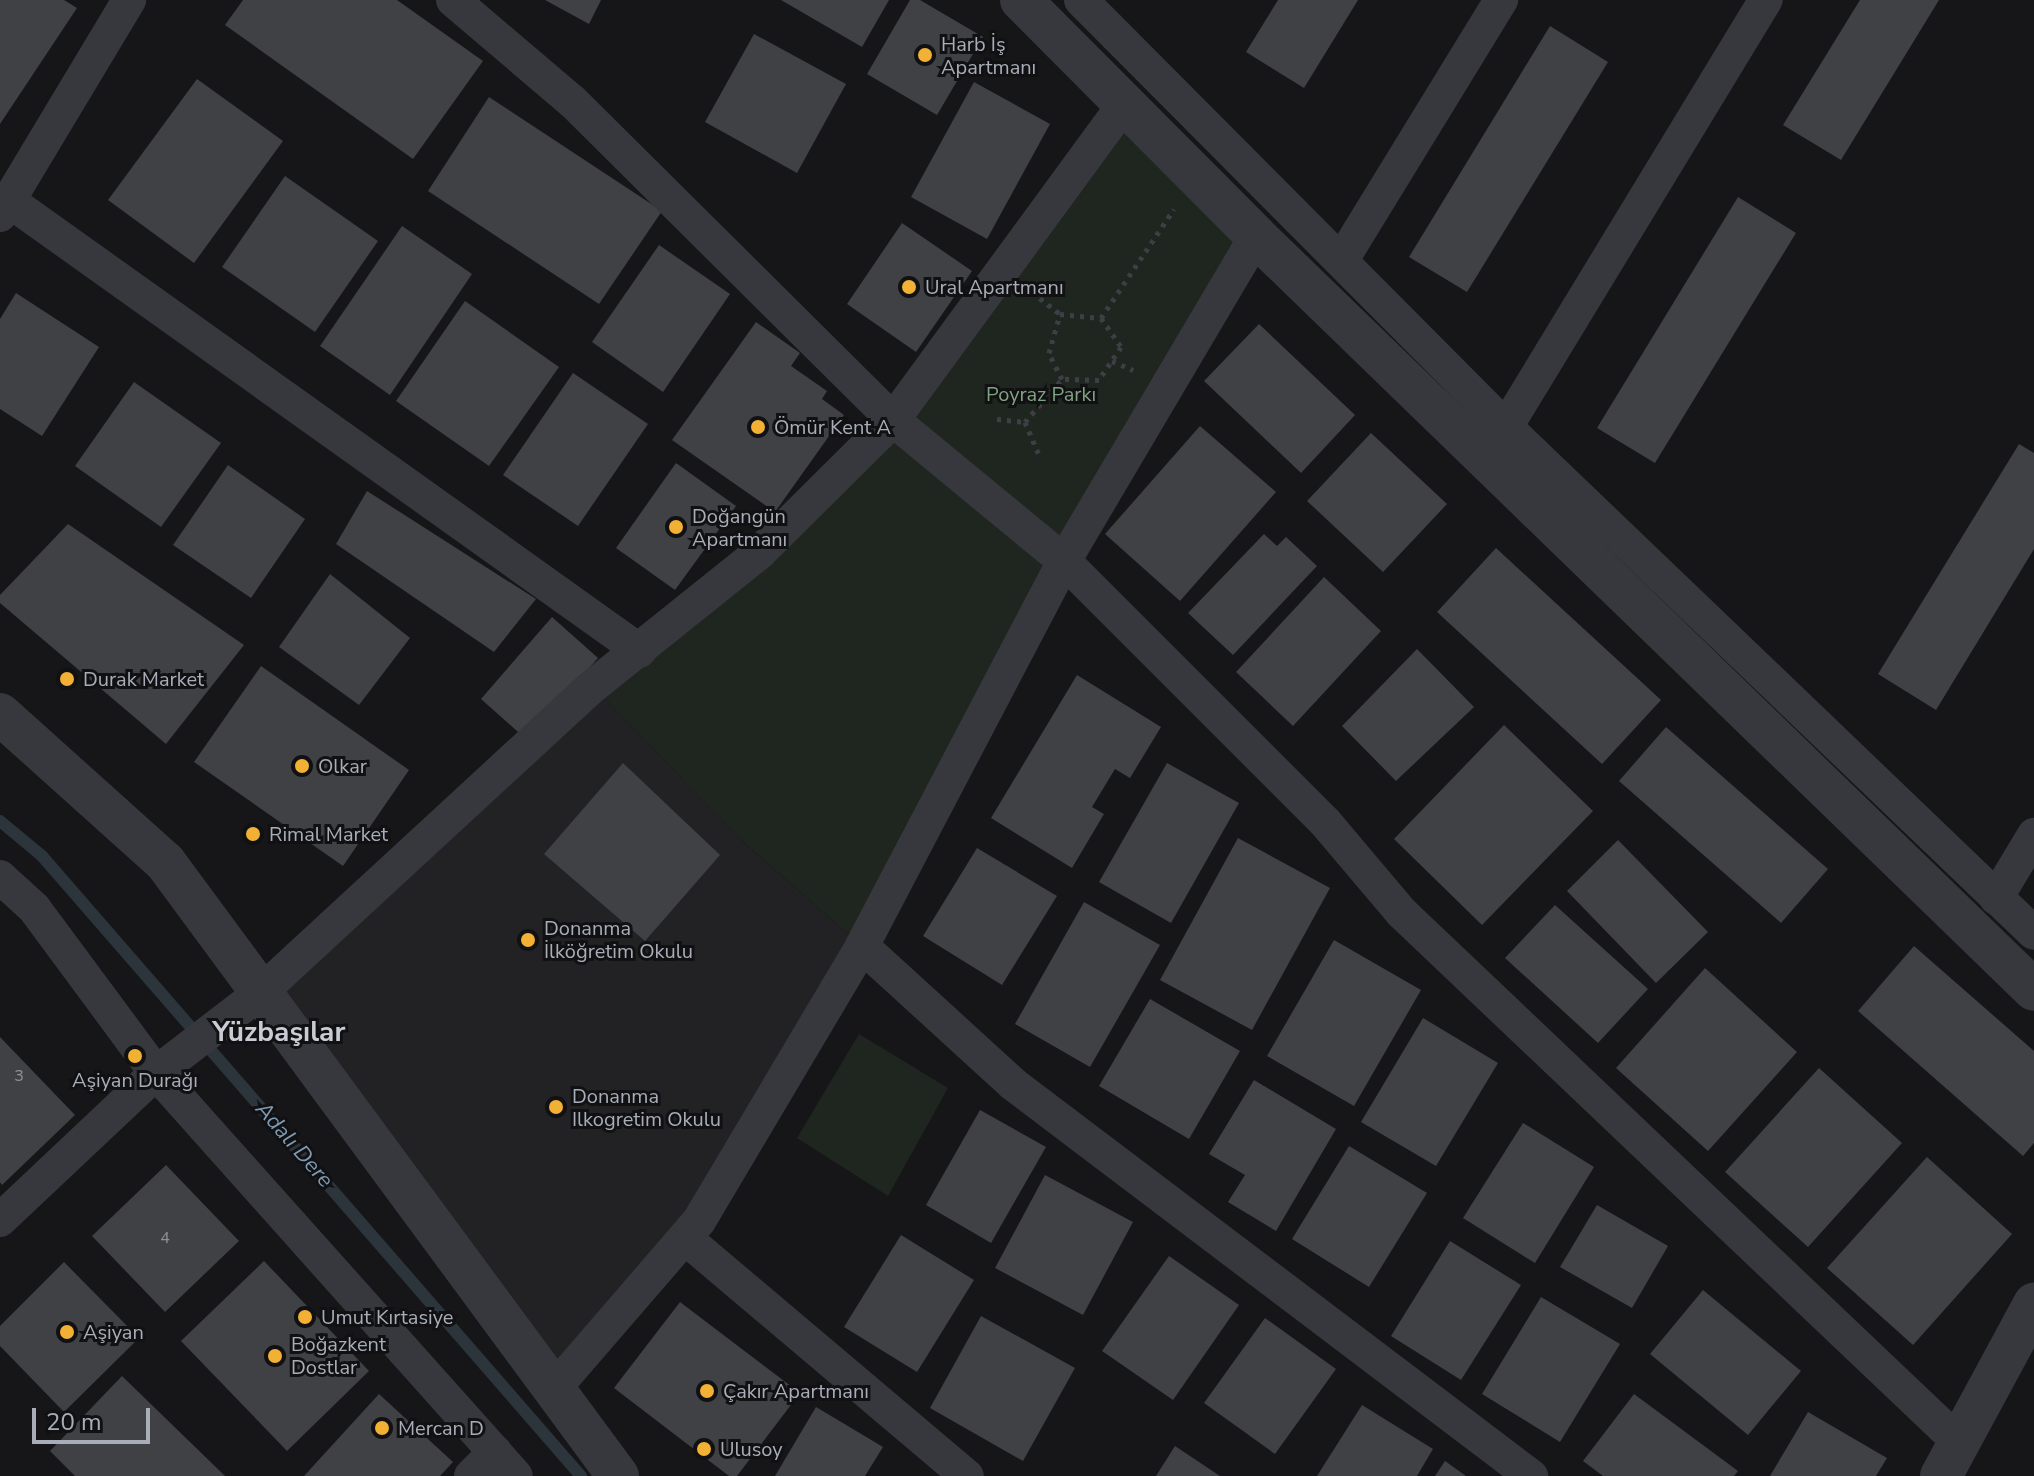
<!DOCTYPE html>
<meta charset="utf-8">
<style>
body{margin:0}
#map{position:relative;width:2034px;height:1476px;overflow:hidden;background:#161618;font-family:"Nunito Sans",sans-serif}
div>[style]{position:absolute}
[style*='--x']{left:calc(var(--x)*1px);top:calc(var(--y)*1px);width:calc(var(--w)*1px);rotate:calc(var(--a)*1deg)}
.built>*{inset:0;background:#222225}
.green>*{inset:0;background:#1e261f}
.stream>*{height:12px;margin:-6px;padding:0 6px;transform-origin:6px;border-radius:6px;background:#2c353c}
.building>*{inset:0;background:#404145}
.path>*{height:5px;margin-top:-2.5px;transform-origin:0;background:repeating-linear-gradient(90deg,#3d3f44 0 4px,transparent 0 10px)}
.minor>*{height:34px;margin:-17px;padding:0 17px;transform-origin:17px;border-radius:17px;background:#37383d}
.tertiary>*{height:42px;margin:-21px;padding:0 21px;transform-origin:21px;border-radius:21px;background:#37383d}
.dots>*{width:22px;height:22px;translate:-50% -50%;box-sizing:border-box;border:4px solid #111113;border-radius:50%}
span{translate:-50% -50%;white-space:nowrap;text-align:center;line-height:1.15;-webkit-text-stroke:6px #111113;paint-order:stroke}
.number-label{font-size:16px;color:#8e929b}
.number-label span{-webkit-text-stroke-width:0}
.poi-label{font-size:20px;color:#a8adb8}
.left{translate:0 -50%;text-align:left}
.park-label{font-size:20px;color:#7fa381}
.water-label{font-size:22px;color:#7f9bb3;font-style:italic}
.district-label{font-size:28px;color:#c9ccd4;font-weight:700}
.scale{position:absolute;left:32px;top:1408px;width:118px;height:36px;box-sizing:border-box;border:4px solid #a8adb8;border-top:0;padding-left:10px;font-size:24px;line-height:28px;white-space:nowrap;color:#a8adb8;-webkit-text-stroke:6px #111113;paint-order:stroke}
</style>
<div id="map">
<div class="built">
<i style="clip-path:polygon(593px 686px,743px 842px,862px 946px,699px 1221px,553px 1390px,261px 992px)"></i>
</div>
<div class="green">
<i style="clip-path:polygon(1124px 104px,1256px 236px,862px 946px,740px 839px,593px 686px,893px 420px)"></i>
<i style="clip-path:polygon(859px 1034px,948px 1088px,888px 1196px,797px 1138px)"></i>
</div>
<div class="stream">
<i style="--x:0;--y:821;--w:55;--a:39.8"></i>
<i style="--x:42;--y:856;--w:822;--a:49"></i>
</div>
<div class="building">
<i style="clip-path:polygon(0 0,64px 0,77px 8px,0 124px)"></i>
<i style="clip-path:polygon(243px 0,397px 0,483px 61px,413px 159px,225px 25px)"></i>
<i style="clip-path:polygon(545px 0,601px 0,589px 24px)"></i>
<i style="clip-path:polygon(781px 0,889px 0,862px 47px)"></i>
<i style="clip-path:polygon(910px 0,920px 0,983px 37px,937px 115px,867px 74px)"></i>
<i style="clip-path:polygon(1278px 0,1358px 0,1304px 88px,1246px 52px)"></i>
<i style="clip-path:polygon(1860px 0,1939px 0,1841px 160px,1783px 125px)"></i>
<i style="clip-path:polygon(1550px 26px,1608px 62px,1467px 292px,1409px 257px)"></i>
<i style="clip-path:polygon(754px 34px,846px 84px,797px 173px,705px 122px)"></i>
<i style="clip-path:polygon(197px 79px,283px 141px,194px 263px,108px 200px)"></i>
<i style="clip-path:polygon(974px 82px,1050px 124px,987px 239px,911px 197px)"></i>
<i style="clip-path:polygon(489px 97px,662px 211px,599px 304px,428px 191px)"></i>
<i style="clip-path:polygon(285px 176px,378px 241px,315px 332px,222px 267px)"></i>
<i style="clip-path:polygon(1738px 197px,1796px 233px,1655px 463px,1597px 428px)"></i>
<i style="clip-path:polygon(902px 223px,972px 271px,916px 352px,847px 304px)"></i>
<i style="clip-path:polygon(402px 226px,472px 274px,390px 395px,320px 346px)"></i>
<i style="clip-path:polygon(659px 245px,730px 294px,663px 392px,592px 342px)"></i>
<i style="clip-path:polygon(16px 293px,99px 347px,42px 436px,0 409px,0 319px)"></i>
<i style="clip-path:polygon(465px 301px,559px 367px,489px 466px,396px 401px)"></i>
<i style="clip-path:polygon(756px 322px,800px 353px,791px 366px,827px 391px,822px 399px,844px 415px,775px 512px,672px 440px)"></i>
<i style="clip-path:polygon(1259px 324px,1355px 415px,1301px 473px,1204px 381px)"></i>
<i style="clip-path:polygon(573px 373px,648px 424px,578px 526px,503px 475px)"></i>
<i style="clip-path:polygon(134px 382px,221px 443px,161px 527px,75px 466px)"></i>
<i style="clip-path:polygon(1200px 426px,1276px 492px,1180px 601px,1105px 534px)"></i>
<i style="clip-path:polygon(1371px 433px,1447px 504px,1383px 572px,1307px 501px)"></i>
<i style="clip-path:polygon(2019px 444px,2034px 453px,2034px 549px,1936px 710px,1878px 674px)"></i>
<i style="clip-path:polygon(676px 463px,736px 506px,675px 590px,616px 548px)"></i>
<i style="clip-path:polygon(228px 465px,305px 519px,251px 598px,173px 545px)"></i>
<i style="clip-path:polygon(367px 491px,536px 599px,494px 652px,336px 544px)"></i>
<i style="clip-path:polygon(68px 524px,244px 645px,166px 744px,0 603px,0 595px)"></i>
<i style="clip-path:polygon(1264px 534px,1277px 546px,1286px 537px,1317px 566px,1233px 655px,1188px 613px)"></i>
<i style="clip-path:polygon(1496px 548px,1661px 700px,1602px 764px,1437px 612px)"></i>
<i style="clip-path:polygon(330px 574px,410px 638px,359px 705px,279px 647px)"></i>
<i style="clip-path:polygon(1324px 577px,1381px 631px,1293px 726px,1236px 672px)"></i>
<i style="clip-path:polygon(552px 617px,598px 658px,526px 739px,481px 699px)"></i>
<i style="clip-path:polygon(1417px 649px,1474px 707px,1396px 781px,1342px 726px)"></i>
<i style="clip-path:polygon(261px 666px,409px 770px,343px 866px,194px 762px)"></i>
<i style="clip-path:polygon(1077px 675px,1161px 727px,1130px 778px,1115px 769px,1092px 807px,1104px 814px,1072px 868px,991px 818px)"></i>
<i style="clip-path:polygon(1504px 725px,1593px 811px,1482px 925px,1394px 839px)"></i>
<i style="clip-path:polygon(1666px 727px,1828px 869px,1781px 923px,1619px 781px)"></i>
<i style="clip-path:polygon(623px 763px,720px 855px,645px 941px,544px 854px)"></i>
<i style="clip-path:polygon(1167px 763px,1239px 803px,1171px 923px,1099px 882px)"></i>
<i style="clip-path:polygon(1238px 838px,1330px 888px,1252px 1030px,1160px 980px)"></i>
<i style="clip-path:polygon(1618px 840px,1708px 932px,1656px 983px,1567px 891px)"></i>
<i style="clip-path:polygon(977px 848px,1057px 896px,1002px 985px,923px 936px)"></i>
<i style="clip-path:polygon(1084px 902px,1160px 945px,1090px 1067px,1015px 1024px)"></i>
<i style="clip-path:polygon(1555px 905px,1648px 989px,1598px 1043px,1505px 958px)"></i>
<i style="clip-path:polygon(1334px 940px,1421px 990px,1354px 1106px,1267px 1056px)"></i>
<i style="clip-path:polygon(1914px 946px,2034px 1051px,2034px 1143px,2023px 1156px,1858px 1011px)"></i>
<i style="clip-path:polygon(1705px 968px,1797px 1052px,1708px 1151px,1616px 1068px)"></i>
<i style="clip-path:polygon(1150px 999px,1240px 1051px,1189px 1139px,1099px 1086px)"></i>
<i style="clip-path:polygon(1423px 1018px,1498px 1063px,1436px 1166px,1361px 1122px)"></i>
<i style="clip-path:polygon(0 1037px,75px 1115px,2px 1185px,0 1182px)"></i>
<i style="clip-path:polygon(1819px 1068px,1902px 1143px,1808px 1247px,1725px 1172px)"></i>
<i style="clip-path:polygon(1254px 1080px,1336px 1129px,1276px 1231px,1228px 1202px,1245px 1175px,1209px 1154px)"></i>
<i style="clip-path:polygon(980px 1110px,1046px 1147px,991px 1243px,926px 1205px)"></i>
<i style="clip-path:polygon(1523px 1123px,1594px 1167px,1535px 1263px,1463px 1218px)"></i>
<i style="clip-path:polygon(1349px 1146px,1427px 1193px,1369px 1287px,1292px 1239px)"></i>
<i style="clip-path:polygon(1927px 1157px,2012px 1234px,1913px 1345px,1827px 1268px)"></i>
<i style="clip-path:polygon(166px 1165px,239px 1241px,165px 1312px,92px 1236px)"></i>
<i style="clip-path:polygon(1045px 1175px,1133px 1222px,1083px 1315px,995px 1268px)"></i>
<i style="clip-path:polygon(1597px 1205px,1668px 1246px,1632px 1308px,1560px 1267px)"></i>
<i style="clip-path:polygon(901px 1235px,974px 1280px,917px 1372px,844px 1327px)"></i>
<i style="clip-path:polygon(1450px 1241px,1521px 1285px,1461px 1380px,1391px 1336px)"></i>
<i style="clip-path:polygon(1169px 1256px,1239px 1305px,1173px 1400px,1102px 1351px)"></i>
<i style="clip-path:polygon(264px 1261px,369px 1371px,287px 1451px,181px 1341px)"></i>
<i style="clip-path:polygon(64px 1262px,139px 1338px,64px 1412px,0 1346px,0 1326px)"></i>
<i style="clip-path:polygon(1703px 1290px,1801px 1371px,1748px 1435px,1650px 1354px)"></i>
<i style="clip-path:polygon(1541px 1297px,1620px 1344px,1560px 1442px,1482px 1394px)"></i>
<i style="clip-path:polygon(680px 1302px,800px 1393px,737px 1476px,729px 1476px,614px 1388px)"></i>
<i style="clip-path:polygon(981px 1316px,1075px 1368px,1023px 1461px,930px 1408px)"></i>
<i style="clip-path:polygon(1265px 1318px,1336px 1369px,1275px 1454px,1204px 1403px)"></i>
<i style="clip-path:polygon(122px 1376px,225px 1476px,75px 1476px,50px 1451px)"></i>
<i style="clip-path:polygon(379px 1394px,453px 1462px,440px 1476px,304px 1476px)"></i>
<i style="clip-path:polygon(1634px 1394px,1738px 1471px,1734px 1476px,1603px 1476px,1583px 1461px)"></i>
<i style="clip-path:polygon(1362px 1405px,1433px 1449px,1417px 1476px,1317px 1476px)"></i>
<i style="clip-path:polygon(816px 1407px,883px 1447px,865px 1476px,775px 1476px)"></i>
<i style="clip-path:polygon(1808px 1412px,1887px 1458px,1876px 1476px,1770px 1476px)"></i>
<i style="clip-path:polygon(1175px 1446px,1220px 1476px,1156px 1476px)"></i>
<i style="clip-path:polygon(1445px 1461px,1466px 1476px,1435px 1476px)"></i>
</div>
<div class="path">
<i style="--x:1032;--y:292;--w:36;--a:38"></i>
<i style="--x:1060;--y:314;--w:41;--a:5.6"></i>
<i style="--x:1101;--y:318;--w:35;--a:55"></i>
<i style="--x:1121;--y:347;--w:40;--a:124"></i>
<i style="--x:1099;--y:380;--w:37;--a:-178"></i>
<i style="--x:1062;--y:379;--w:29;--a:-117"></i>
<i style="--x:1049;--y:353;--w:41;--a:-74.2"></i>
<i style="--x:1101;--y:318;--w:131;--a:-56.2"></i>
<i style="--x:1112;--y:361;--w:23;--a:23"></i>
<i style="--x:997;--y:419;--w:28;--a:6"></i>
<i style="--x:1025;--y:422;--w:57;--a:-49.3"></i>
<i style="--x:1025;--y:422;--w:34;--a:67"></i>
</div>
<div class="minor">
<i style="--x:453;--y:0;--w:157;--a:40.4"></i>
<i style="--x:573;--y:102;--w:451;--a:44.8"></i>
<i style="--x:893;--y:420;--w:222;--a:39.5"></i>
<i style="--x:1064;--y:561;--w:369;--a:45"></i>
<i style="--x:1325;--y:822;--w:119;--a:49.8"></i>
<i style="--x:1402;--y:913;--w:770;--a:43.53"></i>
<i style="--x:1081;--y:0;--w:602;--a:45.13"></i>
<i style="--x:1506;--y:427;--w:731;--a:43.78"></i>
<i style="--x:8;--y:200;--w:776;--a:35.51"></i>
<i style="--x:0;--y:215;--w:251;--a:-59"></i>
<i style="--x:1343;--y:258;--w:303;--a:-58.5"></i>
<i style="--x:1506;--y:427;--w:500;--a:-58.7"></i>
<i style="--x:0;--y:877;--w:46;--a:42.4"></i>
<i style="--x:34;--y:908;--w:205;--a:53.5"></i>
<i style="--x:156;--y:1073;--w:540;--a:48.23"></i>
<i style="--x:1996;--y:898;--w:74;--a:-58.9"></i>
<i style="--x:862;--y:946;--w:205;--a:42.4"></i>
<i style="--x:1013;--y:1084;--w:650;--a:37.12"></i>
<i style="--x:0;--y:1220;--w:214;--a:-43.3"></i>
<i style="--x:156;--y:1073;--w:133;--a:-37.6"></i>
<i style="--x:261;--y:992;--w:452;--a:-42.7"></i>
<i style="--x:593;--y:686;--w:213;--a:-38.7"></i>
<i style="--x:759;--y:553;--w:189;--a:-44.8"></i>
<i style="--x:893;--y:420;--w:391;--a:-53.8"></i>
<i style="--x:685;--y:1238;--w:369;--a:40.2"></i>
<i style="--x:553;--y:1390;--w:223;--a:-49.2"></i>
<i style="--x:699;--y:1221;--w:320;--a:-59.3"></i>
<i style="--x:862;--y:946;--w:435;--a:-62.3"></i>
<i style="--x:1064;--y:561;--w:377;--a:-59.4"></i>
<i style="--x:471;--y:1476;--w:34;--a:-45"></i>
</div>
<div class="tertiary">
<i style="--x:1021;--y:0;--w:333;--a:45.1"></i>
<i style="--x:1256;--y:236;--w:1083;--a:44.1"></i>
<i style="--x:0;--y:714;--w:222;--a:41.9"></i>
<i style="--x:165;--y:862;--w:763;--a:53.58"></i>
<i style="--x:1941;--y:1476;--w:196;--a:-61.6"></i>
</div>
<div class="dots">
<i style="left:925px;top:55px;background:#f2b134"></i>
<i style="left:909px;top:287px;background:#f2b134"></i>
<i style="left:758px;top:427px;background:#f2b134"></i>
<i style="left:676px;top:527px;background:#f2b134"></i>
<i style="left:67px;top:679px;background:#f2b134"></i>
<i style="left:302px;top:766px;background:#f2b134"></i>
<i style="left:253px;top:834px;background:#f2b134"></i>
<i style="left:528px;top:940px;background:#f2b134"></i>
<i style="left:135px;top:1056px;background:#f2b134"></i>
<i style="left:556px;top:1107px;background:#f2b134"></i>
<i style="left:305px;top:1317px;background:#f2b134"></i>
<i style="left:67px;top:1332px;background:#f2b134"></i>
<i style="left:275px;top:1356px;background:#f2b134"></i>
<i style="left:707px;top:1391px;background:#f2b134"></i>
<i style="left:382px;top:1428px;background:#f2b134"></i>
<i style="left:704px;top:1449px;background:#f2b134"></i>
</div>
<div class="number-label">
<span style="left:19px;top:1076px">3</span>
<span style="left:165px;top:1238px">4</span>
</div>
<div class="poi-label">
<span class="left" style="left:941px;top:56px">Harb İş<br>Apartmanı</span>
<span class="left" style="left:925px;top:287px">Ural Apartmanı</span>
<span class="left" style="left:774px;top:427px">Ömür Kent A</span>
<span class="left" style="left:692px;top:528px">Doğangün<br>Apartmanı</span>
<span class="left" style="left:83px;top:679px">Durak Market</span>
<span class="left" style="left:318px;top:766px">Olkar</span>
<span class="left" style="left:269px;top:834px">Rimal Market</span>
<span class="left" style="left:544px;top:940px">Donanma<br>İlköğretim Okulu</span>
<span style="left:135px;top:1080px">Aşiyan Durağı</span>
<span class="left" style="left:572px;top:1108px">Donanma<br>Ilkogretim Okulu</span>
<span class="left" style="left:321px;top:1317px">Umut Kırtasiye</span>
<span class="left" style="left:83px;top:1332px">Aşiyan</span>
<span class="left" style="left:291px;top:1356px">Boğazkent<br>Dostlar</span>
<span class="left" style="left:723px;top:1391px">Çakır Apartmanı</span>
<span class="left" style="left:398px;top:1428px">Mercan D</span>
<span class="left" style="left:720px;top:1449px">Ulusoy</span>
</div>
<div class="park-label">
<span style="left:1041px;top:394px">Poyraz Parkı</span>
</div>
<div class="water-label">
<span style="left:294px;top:1145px;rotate:49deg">Adalı Dere</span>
</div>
<div class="district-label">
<span style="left:279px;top:1032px">Yüzbaşılar</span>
</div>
<div class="scale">20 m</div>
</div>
